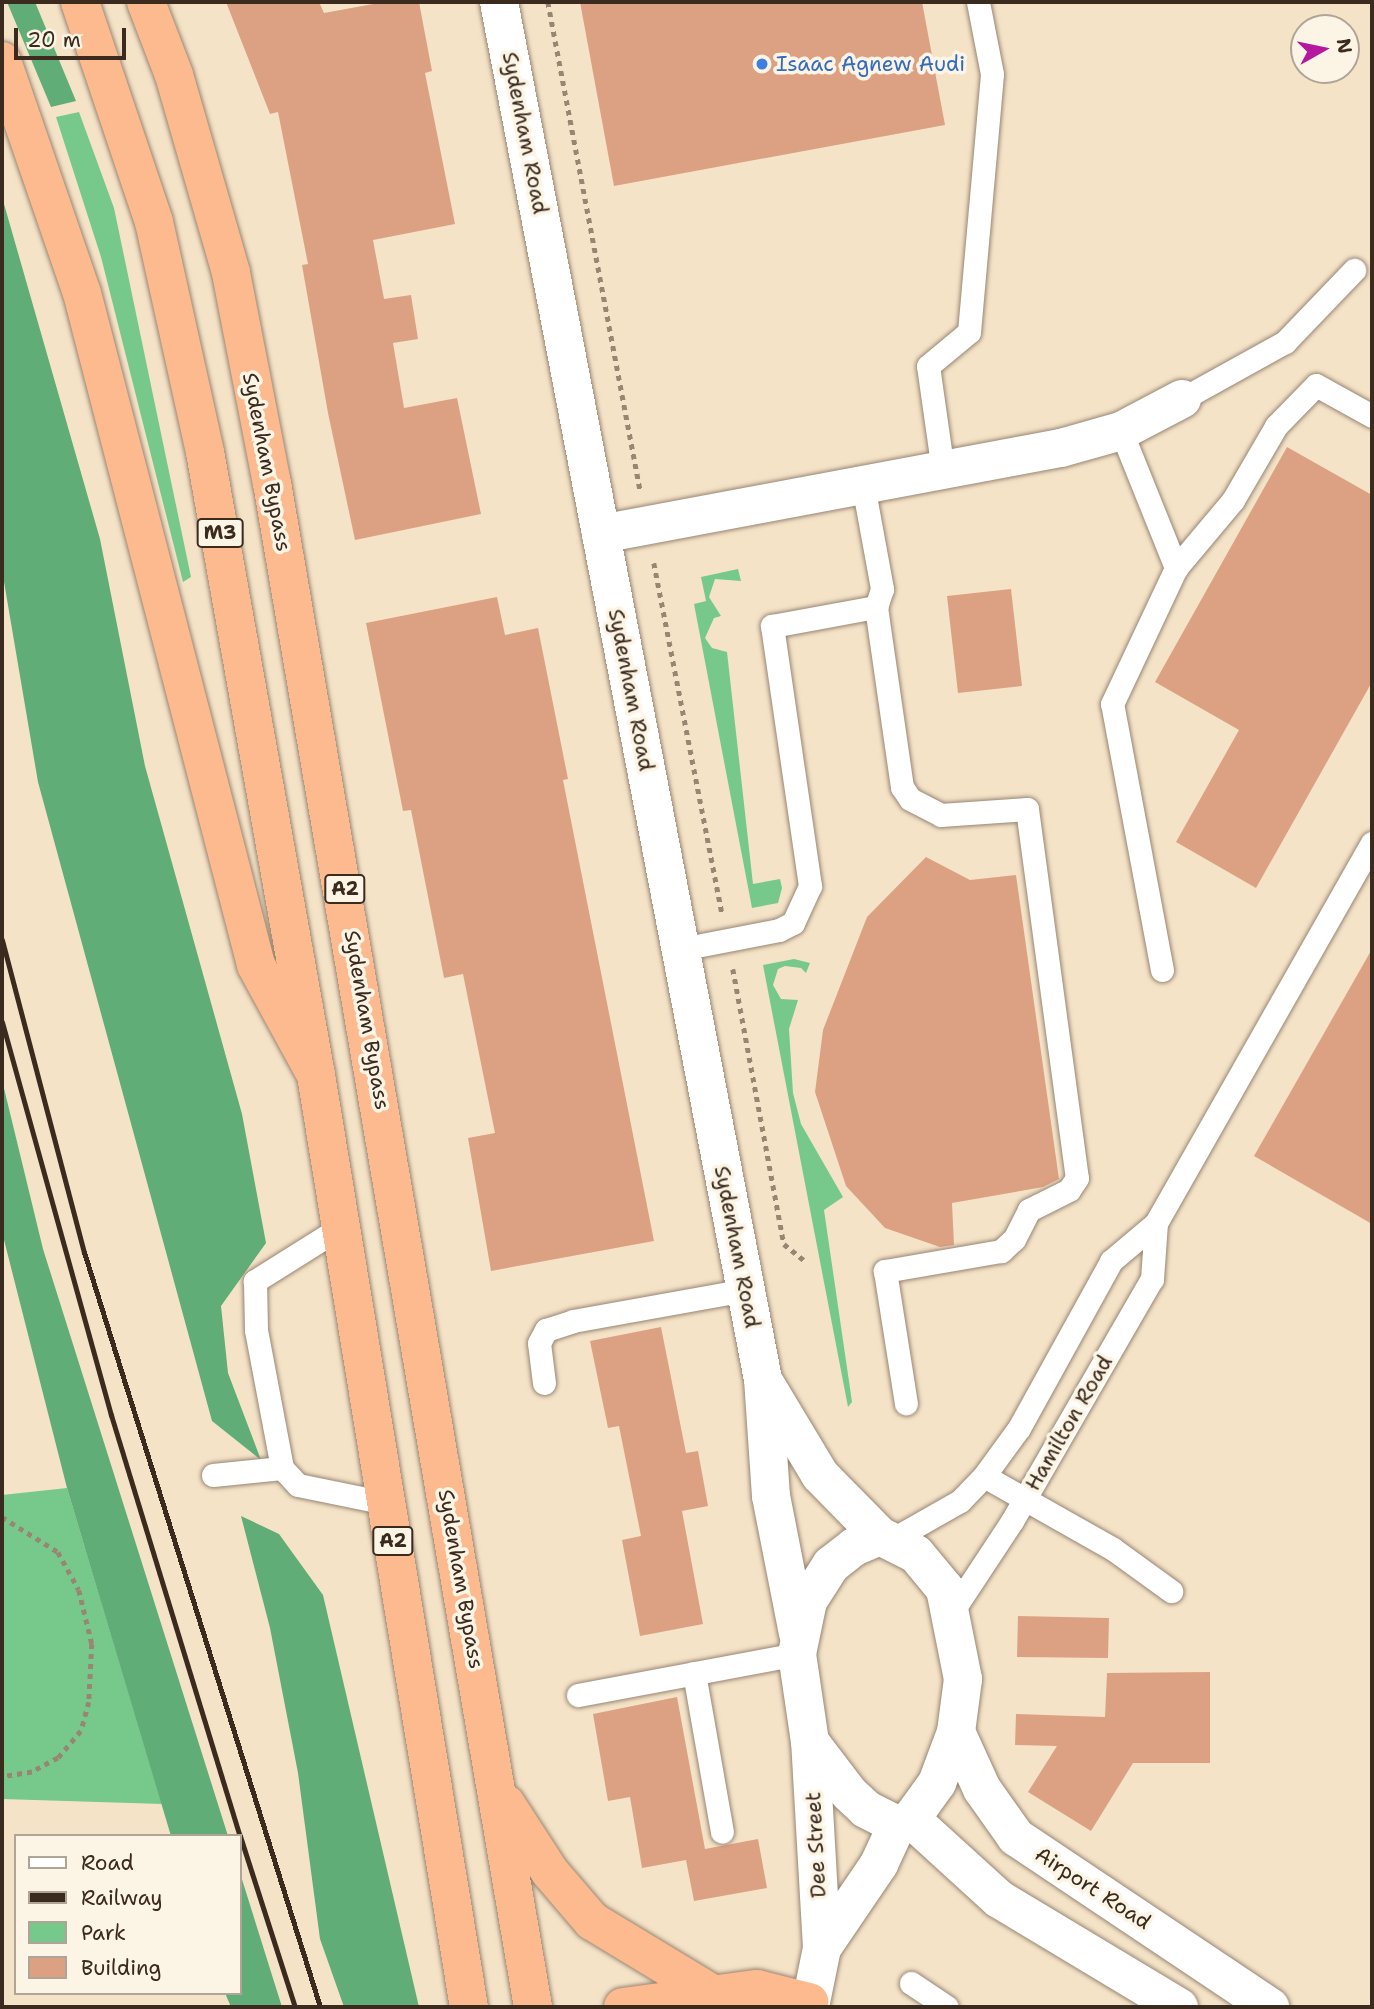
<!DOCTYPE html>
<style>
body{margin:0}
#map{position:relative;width:1374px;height:2009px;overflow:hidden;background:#f5e3c8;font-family:"Shantell Sans",sans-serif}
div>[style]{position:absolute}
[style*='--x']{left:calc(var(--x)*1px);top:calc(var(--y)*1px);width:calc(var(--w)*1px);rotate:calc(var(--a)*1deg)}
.green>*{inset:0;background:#77c98b}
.forest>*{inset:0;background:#61ad77}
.building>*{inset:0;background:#dca182}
.path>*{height:4.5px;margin-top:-2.25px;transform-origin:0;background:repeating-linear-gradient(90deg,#988673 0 5px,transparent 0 10px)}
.roads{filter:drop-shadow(0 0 2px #988673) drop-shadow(0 0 2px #988673)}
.service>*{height:23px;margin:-11.5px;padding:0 11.5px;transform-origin:11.5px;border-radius:11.5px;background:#fff}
.minor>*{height:38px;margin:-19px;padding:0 19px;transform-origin:19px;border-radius:19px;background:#fff}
.tertiary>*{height:38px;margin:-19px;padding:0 19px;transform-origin:19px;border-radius:19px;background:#fff}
.trunk>*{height:38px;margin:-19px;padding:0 19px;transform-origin:19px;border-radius:19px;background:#fcba8e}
.motorway>*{height:38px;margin:-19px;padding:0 19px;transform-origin:19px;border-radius:19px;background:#fcba8e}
.rail>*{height:5px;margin:-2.5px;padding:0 2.5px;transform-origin:2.5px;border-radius:2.5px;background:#3b2a1e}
.dots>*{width:19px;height:19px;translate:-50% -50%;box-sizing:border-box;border:4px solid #fcf5e5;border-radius:50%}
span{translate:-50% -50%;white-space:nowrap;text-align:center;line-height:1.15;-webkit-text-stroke:7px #fcf5e5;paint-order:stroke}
.shield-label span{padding:2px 5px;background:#fcf5e5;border:2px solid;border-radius:5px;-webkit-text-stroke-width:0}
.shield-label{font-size:19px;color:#3b2a1e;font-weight:700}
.shop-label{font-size:21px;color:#366cbe}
.left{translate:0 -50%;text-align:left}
.street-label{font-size:21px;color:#3b2a1e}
.frame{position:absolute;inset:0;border:4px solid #3b2a1e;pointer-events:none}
.legend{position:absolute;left:14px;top:1834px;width:228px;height:161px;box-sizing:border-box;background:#fcf5e5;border:2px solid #afa495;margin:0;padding:9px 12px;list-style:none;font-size:21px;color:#3b2a1e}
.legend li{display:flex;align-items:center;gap:14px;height:35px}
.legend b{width:35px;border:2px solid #afa495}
.north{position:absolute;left:1290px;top:14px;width:70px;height:70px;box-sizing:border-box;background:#fcf5e5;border:2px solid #afa495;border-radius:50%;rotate:81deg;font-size:19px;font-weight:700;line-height:28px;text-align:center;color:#3b2a1e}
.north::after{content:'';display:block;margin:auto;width:24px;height:32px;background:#b5179e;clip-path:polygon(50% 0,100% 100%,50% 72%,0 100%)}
.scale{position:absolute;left:14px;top:28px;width:112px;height:32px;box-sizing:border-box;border:4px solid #3b2a1e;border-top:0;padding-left:9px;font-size:21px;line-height:24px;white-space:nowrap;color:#3b2a1e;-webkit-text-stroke:5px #fcf5e5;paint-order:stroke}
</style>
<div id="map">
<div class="green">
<i style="clip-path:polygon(79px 112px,114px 208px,191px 577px,183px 582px,101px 257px,56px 117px)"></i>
<i style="clip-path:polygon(738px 569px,741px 581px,715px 579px,709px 597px,721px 616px,714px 618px,705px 638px,712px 648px,727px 652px,753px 884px,780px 879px,782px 888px,778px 903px,752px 908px,694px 604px,706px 601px,701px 577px)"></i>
<i style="clip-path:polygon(794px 959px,810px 963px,806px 973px,801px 968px,785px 966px,778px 969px,773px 985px,781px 999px,798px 1000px,789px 1029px,793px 1093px,801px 1124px,843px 1197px,824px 1210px,852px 1402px,848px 1407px,763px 965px)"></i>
<i style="clip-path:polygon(67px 1488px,162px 1804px,2px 1799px,2px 1495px)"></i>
</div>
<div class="forest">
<i style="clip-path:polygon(7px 2px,35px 2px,76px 101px,51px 107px)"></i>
<i style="clip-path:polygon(2px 197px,100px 539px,145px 766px,242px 1114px,266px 1243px,221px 1306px,228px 1373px,261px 1460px,212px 1421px,38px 782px,2px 570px)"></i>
<i style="clip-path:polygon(2px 1080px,43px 1249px,228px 1836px,171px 1836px,67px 1488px,2px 1232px)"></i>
<i style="clip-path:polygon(241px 1516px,279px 1534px,323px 1595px,419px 2007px,344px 2007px,320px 1939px,298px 1773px,270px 1628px)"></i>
<i style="clip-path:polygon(240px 1873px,282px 2007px,231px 2007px,225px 1993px,240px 1993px)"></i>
</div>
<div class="building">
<i style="clip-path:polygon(226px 2px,319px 2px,324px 13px,384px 2px,419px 2px,432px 71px,425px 73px,455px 224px,373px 240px,384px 299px,411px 295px,418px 339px,393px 343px,404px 408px,457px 398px,481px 514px,355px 540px,328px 413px,302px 265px,308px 264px,278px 112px,270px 114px)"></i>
<i style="clip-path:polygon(580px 2px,922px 2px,945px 125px,614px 186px)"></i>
<i style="clip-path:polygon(1287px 447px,1372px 495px,1372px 682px,1256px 888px,1176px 842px,1239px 730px,1155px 682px)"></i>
<i style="clip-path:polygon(1011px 589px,1022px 686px,958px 693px,947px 596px)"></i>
<i style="clip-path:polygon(497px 597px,505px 635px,538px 628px,568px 779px,563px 780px,654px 1241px,491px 1271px,468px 1138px,495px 1133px,463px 974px,444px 978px,411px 810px,403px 811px,366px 623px)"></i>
<i style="clip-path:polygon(926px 857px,970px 880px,1016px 875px,1059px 1179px,1043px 1187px,952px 1203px,954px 1245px,940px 1247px,885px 1228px,846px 1186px,815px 1092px,823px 1030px,867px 917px)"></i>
<i style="clip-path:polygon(1372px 949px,1372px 1224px,1254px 1156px)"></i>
<i style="clip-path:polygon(661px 1327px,686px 1453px,698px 1451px,708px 1506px,682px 1511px,703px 1624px,640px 1636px,622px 1540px,641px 1536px,619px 1426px,608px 1428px,590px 1341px)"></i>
<i style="clip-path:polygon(1018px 1616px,1109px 1618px,1108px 1658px,1017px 1657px)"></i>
<i style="clip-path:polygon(1210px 1672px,1210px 1763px,1133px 1763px,1091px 1831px,1028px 1792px,1057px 1746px,1015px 1745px,1016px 1714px,1105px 1717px,1107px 1673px)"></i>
<i style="clip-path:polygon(677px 1697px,705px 1849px,758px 1839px,767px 1888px,694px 1901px,686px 1860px,642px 1868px,630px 1797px,608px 1801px,593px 1714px)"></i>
</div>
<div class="path">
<i style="--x:548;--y:2;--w:496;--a:79.3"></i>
<i style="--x:654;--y:563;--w:356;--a:79"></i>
<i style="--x:733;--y:969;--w:280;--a:79.5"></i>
<i style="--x:784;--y:1244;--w:28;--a:39"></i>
<i style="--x:2;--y:1517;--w:66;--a:32"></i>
<i style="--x:58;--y:1552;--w:43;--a:61.1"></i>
<i style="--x:79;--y:1590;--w:56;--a:76.5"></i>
<i style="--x:92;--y:1644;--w:58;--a:93"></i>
<i style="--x:89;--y:1702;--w:30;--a:105"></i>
<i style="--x:81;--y:1731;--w:35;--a:130"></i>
<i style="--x:58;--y:1758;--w:30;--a:152"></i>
<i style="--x:32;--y:1772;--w:30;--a:171"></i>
</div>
<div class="roads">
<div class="service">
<i style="--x:1182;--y:399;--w:118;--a:-29"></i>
<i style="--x:1285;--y:342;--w:100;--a:-46.2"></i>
<i style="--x:1121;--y:431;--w:148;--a:68.1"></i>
<i style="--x:943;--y:471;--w:106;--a:-98.1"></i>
<i style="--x:928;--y:366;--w:53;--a:-39.7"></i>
<i style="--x:969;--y:332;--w:259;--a:-84.9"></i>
<i style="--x:992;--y:74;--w:73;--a:-101"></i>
<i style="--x:863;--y:485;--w:106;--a:79.6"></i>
<i style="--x:882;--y:589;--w:19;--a:108"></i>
<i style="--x:876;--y:607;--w:182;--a:81.8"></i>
<i style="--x:902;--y:787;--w:14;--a:56"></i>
<i style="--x:910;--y:799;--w:35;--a:27"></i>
<i style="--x:941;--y:815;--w:86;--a:-4"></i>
<i style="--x:1027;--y:809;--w:372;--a:82.3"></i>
<i style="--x:1077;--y:1178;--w:14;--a:124"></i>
<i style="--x:1069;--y:1190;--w:45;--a:153.4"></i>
<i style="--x:1029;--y:1210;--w:33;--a:117"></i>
<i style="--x:1014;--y:1239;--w:18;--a:137"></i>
<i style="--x:1001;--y:1251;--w:118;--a:170.2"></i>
<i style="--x:885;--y:1271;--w:134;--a:81"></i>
<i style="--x:681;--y:949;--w:100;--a:-11"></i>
<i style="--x:779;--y:930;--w:16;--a:-27"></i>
<i style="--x:793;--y:923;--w:41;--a:-65.3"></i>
<i style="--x:810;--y:886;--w:263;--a:-98.3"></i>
<i style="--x:772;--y:626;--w:106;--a:-10.4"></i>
<i style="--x:1162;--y:970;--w:271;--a:-100.6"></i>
<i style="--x:1112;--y:704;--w:150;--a:-64.8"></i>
<i style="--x:1176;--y:568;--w:89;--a:-50"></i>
<i style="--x:1233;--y:500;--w:86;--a:-59.8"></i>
<i style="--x:1276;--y:426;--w:57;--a:-45.7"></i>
<i style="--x:1316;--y:385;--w:64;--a:29"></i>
<i style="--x:341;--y:1227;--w:102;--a:147.9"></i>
<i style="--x:255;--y:1281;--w:49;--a:88.8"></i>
<i style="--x:256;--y:1330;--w:140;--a:79.3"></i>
<i style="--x:282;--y:1468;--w:23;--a:47"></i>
<i style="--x:298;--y:1485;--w:90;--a:11.6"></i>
<i style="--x:544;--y:1383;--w:40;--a:-97.1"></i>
<i style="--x:539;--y:1343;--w:15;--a:-62"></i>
<i style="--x:546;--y:1330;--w:28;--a:-18"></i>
<i style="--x:573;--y:1321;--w:175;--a:-10.2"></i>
<i style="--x:213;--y:1475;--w:69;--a:-5.8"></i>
<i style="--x:984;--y:1476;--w:148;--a:29.5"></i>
<i style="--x:1113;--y:1549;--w:72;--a:35.9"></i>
<i style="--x:893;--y:1539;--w:77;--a:-29.6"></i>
<i style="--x:960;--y:1501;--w:35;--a:-46"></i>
<i style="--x:984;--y:1476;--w:59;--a:-53.9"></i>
<i style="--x:1019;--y:1428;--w:191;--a:-61.1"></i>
<i style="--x:1111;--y:1261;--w:59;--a:-40.2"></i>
<i style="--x:1156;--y:1223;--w:437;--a:-60.4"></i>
<i style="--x:952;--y:1612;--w:109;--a:-56.6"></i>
<i style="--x:1012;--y:1521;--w:280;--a:-60"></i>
<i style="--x:1152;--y:1279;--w:56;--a:-85.9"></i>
<i style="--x:694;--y:1673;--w:161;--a:80"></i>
<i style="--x:578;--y:1695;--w:223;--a:-10.6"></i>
<i style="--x:911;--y:1983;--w:43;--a:33.7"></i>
</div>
<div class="minor">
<i style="--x:601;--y:534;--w:468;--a:-10.6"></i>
<i style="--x:1061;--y:448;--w:62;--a:-15.8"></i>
<i style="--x:1121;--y:431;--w:69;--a:-27.7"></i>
</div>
<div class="tertiary">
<i style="--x:499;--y:2;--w:1402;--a:79.15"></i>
<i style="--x:763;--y:1379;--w:117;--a:86.1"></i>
<i style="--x:771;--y:1496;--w:140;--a:78.9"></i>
<i style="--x:766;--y:1385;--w:105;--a:59"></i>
<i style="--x:820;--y:1475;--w:86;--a:45.5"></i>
<i style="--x:880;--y:1536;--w:40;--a:26.6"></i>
<i style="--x:916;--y:1554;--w:45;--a:50.4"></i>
<i style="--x:945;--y:1589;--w:92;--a:78.7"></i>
<i style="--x:963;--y:1679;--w:53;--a:97.5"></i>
<i style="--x:956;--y:1732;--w:54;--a:110.4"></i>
<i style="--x:937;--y:1783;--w:44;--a:125.8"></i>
<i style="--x:911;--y:1819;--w:15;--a:157"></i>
<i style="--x:897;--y:1825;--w:35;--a:-153"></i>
<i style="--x:866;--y:1809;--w:23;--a:-137"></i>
<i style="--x:849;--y:1793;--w:64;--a:-127.4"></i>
<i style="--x:810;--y:1742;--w:89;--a:-98.4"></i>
<i style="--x:797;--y:1654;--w:54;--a:-78.3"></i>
<i style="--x:808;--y:1601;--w:43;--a:-57.4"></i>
<i style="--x:831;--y:1565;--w:29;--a:-38"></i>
<i style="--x:854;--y:1547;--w:28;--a:-23"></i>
<i style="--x:956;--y:1732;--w:63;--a:65.5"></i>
<i style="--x:982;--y:1789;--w:59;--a:54.7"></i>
<i style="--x:1016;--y:1837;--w:306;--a:33.8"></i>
<i style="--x:911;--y:1819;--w:119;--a:42.3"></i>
<i style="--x:999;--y:1899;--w:210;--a:31"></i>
<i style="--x:822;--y:1948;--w:102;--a:-55.8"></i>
<i style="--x:879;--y:1864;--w:43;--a:-65.2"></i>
<i style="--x:810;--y:2007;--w:60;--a:-78.5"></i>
<i style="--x:822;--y:1948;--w:206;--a:-93.3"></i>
</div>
<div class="trunk">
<i style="--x:146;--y:2;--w:78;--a:69"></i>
<i style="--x:174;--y:75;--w:206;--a:73.9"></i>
<i style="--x:231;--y:273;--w:214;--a:79"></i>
<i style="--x:272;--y:483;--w:1546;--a:80.28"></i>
<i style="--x:2;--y:61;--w:245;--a:71"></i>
<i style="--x:82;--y:293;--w:694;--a:75.48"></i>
<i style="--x:256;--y:965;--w:125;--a:61.4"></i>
<i style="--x:316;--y:1075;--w:944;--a:80.68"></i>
<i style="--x:506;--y:1804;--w:81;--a:57.1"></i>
<i style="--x:550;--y:1872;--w:65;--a:49.4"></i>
<i style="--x:592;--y:1921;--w:139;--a:31.2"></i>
<i style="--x:623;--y:2007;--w:135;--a:-7.7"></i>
<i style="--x:757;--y:1989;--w:54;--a:14"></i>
</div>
<div class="motorway">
<i style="--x:80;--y:2;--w:232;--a:71.4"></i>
<i style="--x:154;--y:222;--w:236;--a:77.5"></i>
<i style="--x:205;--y:452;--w:633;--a:79.9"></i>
</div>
</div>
<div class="rail">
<i style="--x:2;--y:940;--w:323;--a:75.3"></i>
<i style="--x:84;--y:1252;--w:791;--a:72.64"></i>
<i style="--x:2;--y:1022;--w:408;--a:74.5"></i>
<i style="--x:111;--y:1415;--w:440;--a:73"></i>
<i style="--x:240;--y:1836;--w:180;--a:72.2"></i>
</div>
<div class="dots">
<i style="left:762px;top:64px;background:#3f7fe0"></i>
</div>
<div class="shield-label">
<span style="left:220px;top:533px">M3</span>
<span style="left:345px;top:889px">A2</span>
<span style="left:393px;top:1541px">A2</span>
</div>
<div class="shop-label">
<span class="left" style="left:776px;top:64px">Isaac Agnew Audi</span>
</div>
<div class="street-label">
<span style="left:525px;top:133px;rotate:79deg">Sydenham Road</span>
<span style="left:267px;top:462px;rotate:79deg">Sydenham Bypass</span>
<span style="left:631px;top:690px;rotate:79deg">Sydenham Road</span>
<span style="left:367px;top:1020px;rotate:80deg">Sydenham Bypass</span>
<span style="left:737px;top:1247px;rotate:79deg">Sydenham Road</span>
<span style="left:1069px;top:1423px;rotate:-60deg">Hamilton Road</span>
<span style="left:461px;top:1579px;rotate:80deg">Sydenham Bypass</span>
<span style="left:816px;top:1845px;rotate:-93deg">Dee Street</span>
<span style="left:1093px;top:1888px;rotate:33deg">Airport Road</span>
</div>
<div class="frame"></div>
<ul class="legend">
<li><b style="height:9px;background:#fff"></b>Road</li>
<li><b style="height:9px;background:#3b2a1e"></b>Railway</li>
<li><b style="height:19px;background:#77c98b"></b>Park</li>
<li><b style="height:19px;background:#dca182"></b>Building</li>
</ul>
<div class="north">N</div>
<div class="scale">20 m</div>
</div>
